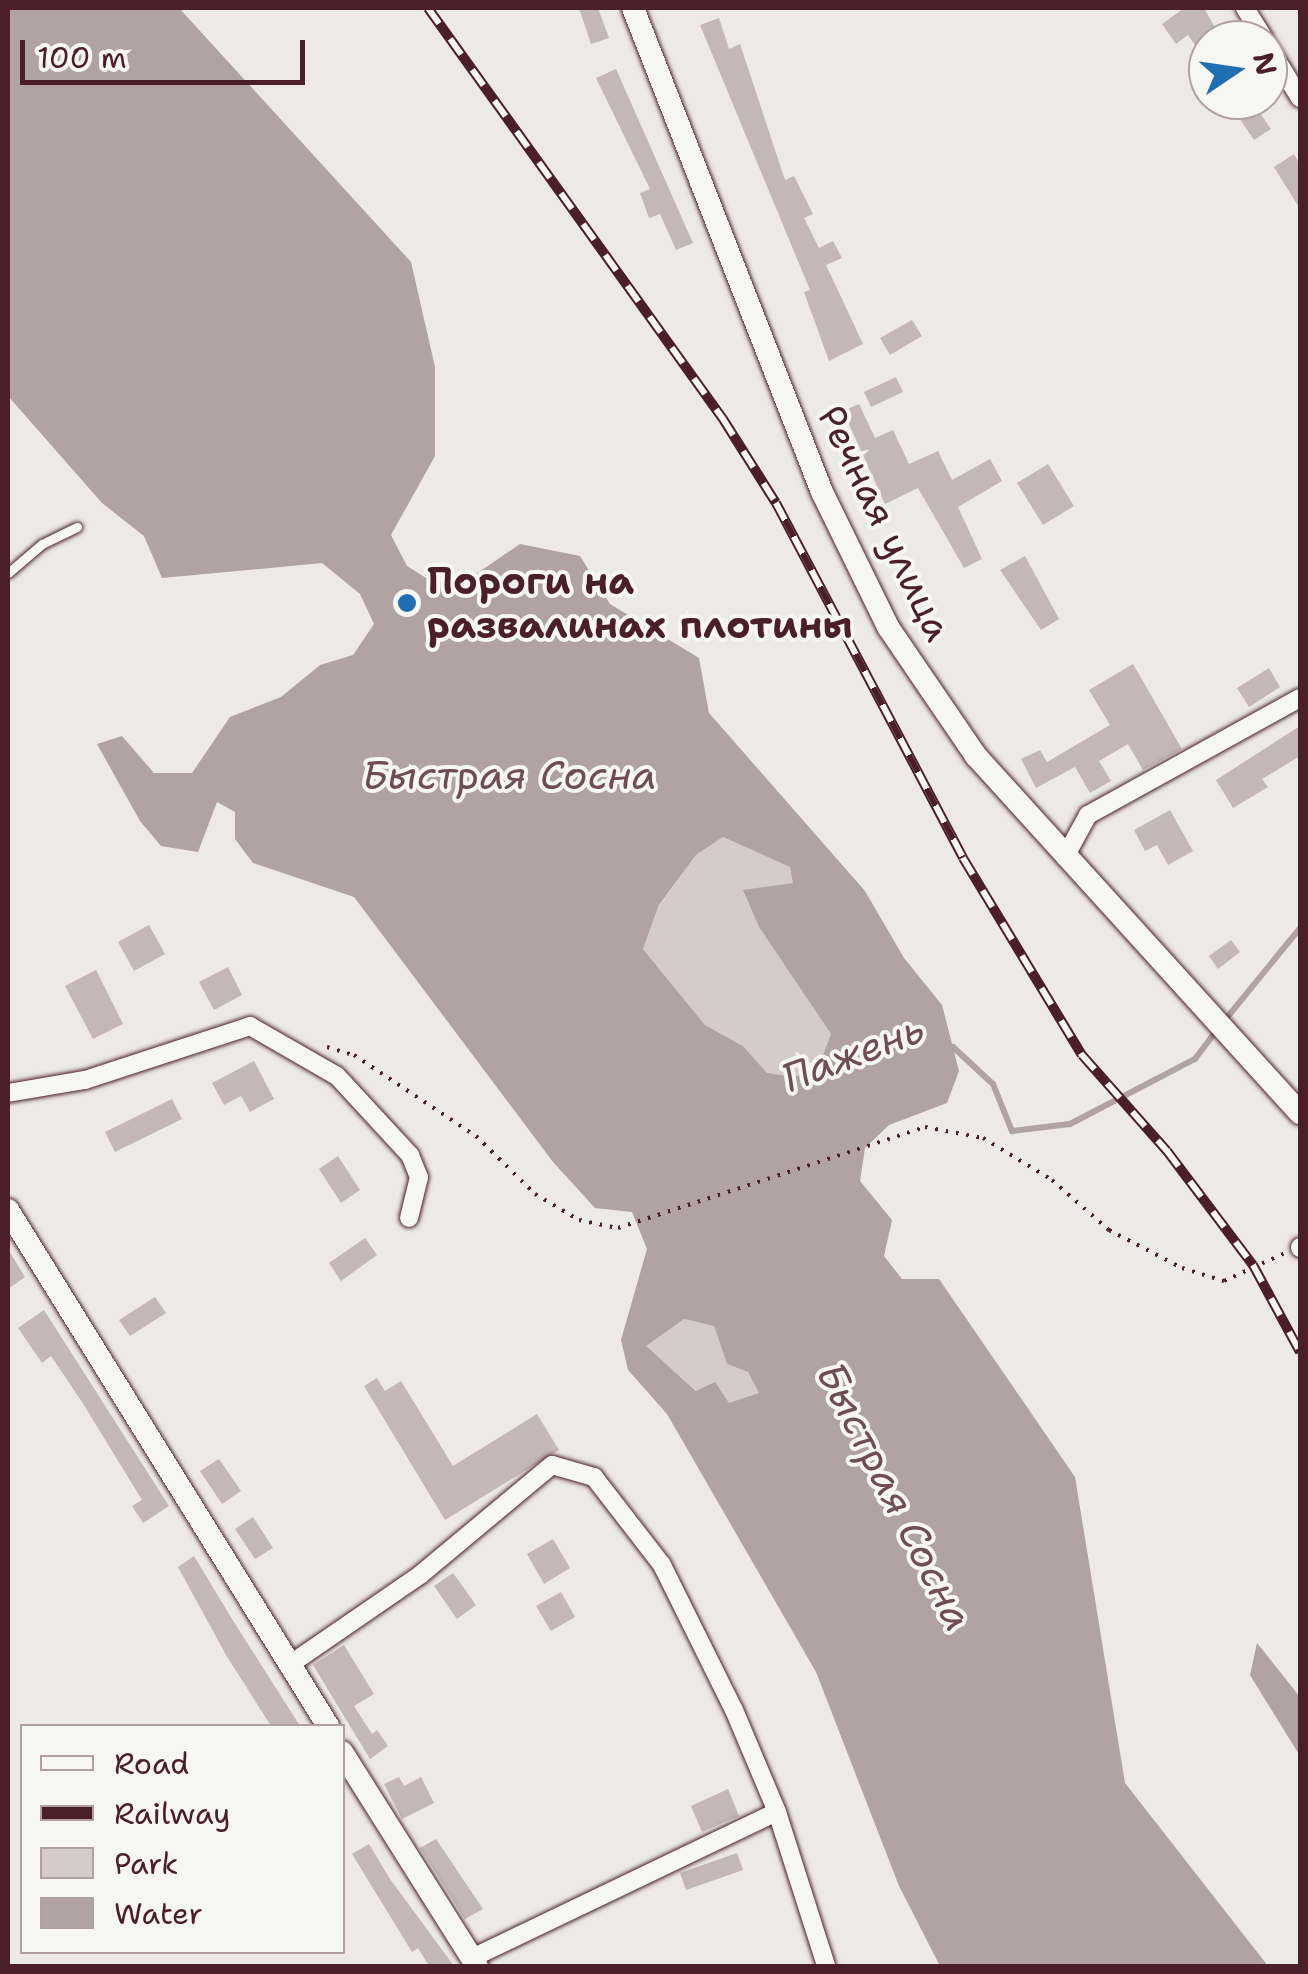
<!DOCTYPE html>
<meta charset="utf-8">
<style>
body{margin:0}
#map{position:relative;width:1308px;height:1974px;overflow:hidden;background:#ece9e6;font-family:"Shantell Sans",sans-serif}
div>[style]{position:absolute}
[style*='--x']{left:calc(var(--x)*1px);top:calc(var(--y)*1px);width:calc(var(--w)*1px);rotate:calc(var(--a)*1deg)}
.green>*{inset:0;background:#d4cbca}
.water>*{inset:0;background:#b1a2a3}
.stream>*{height:6px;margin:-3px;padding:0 3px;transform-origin:3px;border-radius:3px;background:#b1a2a3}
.building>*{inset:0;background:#c4b7b7}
.path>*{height:4px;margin-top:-2px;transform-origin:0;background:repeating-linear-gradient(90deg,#4a1f2b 0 2.5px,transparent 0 10.5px)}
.roads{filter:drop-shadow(0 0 2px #4a1f2b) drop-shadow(0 0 2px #4a1f2b)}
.service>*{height:9px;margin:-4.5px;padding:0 4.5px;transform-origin:4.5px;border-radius:4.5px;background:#f6f6f2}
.minor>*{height:18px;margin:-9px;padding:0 9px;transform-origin:9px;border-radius:9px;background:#f6f6f2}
.tertiary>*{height:22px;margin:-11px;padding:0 11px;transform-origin:11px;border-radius:11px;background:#f6f6f2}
.rail>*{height:10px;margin-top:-5px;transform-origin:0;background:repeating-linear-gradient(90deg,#f6f6f2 0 19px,#4a1f2b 0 38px);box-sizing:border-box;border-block:2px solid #4a1f2b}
.dots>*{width:28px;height:28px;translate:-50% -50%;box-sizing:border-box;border:5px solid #f6f6f2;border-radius:50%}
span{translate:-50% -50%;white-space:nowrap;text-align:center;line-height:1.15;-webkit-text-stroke:8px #f6f6f2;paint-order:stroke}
.street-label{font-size:38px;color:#4a1f2b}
.poi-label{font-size:38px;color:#4a1f2b;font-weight:700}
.left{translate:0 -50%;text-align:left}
.water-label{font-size:40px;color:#6e4d55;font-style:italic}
.frame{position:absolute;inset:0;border:10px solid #4a1f2b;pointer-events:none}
.legend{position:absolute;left:20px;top:1724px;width:325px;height:230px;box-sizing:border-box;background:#f6f6f2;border:2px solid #b1a0a2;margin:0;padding:12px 18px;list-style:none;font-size:30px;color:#4a1f2b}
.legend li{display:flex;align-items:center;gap:20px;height:50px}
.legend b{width:50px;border:2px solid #b1a0a2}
.north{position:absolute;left:1188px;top:20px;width:100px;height:100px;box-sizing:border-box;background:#f6f6f2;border:2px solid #b1a0a2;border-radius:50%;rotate:77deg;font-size:28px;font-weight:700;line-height:40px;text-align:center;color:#4a1f2b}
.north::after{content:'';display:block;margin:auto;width:35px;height:45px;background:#1f6fb2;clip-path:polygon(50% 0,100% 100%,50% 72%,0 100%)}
.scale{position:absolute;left:20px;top:40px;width:285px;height:45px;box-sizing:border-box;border:5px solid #4a1f2b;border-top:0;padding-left:12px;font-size:30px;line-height:35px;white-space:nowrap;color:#4a1f2b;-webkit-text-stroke:8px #f6f6f2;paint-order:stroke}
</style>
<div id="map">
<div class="green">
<i style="clip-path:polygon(723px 837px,790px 867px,794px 883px,744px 891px,759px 927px,831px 1034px,817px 1069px,793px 1077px,767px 1074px,743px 1046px,705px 1025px,643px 949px,659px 906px,696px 855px)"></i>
<i style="clip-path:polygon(684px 1319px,714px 1326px,727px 1364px,748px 1372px,760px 1393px,729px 1404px,697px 1391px,645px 1346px)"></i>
</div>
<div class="water">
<i style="clip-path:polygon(evenodd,8px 8px,179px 8px,411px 262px,435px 367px,435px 456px,391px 535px,407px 566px,434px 583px,463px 583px,520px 544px,580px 556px,610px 604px,699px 658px,709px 713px,865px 891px,904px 958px,942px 1005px,959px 1071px,947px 1103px,889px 1125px,865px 1148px,860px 1181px,892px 1220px,884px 1256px,902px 1279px,939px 1279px,1075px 1477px,1125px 1783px,1268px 1966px,940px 1966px,899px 1886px,816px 1672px,667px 1414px,628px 1370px,621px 1340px,647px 1249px,632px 1212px,595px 1208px,553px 1162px,354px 897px,253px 863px,235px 839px,235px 812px,217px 802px,198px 852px,161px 846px,140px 821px,97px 744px,122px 736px,154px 773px,192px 773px,230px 717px,281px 697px,320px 665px,353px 655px,374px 624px,360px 594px,322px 563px,162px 578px,144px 536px,102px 503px,8px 396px,8px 8px,723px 837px,790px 867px,793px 883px,743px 890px,759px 927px,831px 1034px,817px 1070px,793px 1077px,767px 1073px,743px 1046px,705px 1025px,643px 949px,659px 905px,696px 855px,723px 837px,8px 8px,684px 1319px,714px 1326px,727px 1364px,748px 1372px,759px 1393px,729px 1403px,715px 1382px,696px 1391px,646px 1346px,684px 1319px)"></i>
<i style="clip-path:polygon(1257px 1643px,1300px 1697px,1300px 1756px,1250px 1675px)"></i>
</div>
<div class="stream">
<i style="--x:1225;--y:1020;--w:119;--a:-50.8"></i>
<i style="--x:947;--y:1049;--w:6;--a:-18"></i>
<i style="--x:953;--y:1047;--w:54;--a:42.8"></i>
<i style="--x:993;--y:1084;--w:51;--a:68"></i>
<i style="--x:1012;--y:1131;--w:58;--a:-6.9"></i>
<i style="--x:1070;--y:1124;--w:141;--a:-27.5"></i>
<i style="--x:1195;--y:1059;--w:36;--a:-53"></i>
</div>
<div class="building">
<i style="clip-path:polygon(579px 8px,598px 8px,609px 38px,591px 44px)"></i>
<i style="clip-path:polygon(1184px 8px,1204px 8px,1222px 40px,1208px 40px,1208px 65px,1188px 35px,1176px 44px,1162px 24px)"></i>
<i style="clip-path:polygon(719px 18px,729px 49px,740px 44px,785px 180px,794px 176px,813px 214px,804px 218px,819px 248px,833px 241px,842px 258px,826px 265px,863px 344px,829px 361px,804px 292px,810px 290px,700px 25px)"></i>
<i style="clip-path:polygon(616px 69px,693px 243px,676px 250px,660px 214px,649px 218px,640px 193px,650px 189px,596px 78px)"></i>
<i style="clip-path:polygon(1251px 100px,1271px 129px,1254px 140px,1233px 109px)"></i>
<i style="clip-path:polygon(1294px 154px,1300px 165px,1300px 209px,1274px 167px)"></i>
<i style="clip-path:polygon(912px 320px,922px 336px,890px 355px,880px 338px)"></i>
<i style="clip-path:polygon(896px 377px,903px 392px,871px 407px,864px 392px)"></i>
<i style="clip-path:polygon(859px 404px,875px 438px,893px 430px,909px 464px,938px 451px,952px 480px,990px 459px,1002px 481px,958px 507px,982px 559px,964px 568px,918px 488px,885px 504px,843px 411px)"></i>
<i style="clip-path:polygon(1048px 464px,1074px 506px,1043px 525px,1017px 483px)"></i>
<i style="clip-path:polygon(1025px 556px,1059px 619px,1041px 630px,1000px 570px)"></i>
<i style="clip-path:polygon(1133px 664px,1182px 749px,1143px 770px,1128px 744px,1099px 761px,1111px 781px,1090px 793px,1075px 767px,1036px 788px,1021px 759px,1040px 750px,1047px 762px,1110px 725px,1089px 690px)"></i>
<i style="clip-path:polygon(1269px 668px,1280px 687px,1249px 707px,1237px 688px)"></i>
<i style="clip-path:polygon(1300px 726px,1300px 756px,1262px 779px,1268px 787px,1233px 808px,1216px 780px)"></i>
<i style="clip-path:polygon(1170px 810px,1193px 851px,1168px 865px,1157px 845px,1145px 851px,1134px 830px)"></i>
<i style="clip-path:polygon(149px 925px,165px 954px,134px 971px,118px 942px)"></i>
<i style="clip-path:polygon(1231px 940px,1240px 952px,1218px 969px,1209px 956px)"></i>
<i style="clip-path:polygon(228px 967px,242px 995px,214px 1010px,199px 982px)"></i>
<i style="clip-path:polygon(96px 970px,123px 1024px,93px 1039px,65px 986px)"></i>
<i style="clip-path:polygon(254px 1061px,274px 1099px,250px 1112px,241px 1096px,224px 1105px,212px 1083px)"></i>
<i style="clip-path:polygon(172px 1099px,182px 1119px,115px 1152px,105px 1132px)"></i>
<i style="clip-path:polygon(338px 1156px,360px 1190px,341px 1203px,319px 1169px)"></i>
<i style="clip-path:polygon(365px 1238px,377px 1255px,341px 1281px,329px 1263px)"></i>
<i style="clip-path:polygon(8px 1249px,25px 1277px,8px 1289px)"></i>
<i style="clip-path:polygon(155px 1297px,166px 1313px,130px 1336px,119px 1320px)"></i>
<i style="clip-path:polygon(44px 1310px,169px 1506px,143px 1523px,132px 1506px,142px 1500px,82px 1402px,51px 1356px,42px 1363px,18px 1328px)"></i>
<i style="clip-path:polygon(377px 1378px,385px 1391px,401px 1381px,453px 1466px,537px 1414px,559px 1450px,445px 1520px,364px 1386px)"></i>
<i style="clip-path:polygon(219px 1459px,241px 1491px,222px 1504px,200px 1471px)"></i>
<i style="clip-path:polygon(253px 1517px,273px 1548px,255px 1559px,235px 1529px)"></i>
<i style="clip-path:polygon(553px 1539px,570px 1568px,544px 1584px,527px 1554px)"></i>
<i style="clip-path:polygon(194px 1556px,232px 1619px,300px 1726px,271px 1726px,226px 1655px,178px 1567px)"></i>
<i style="clip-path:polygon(453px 1573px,476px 1605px,457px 1619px,434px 1586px)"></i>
<i style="clip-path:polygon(561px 1592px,575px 1617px,551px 1631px,536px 1606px)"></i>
<i style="clip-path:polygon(344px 1645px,374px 1694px,354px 1706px,372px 1734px,377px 1730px,388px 1746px,370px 1759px,313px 1665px)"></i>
<i style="clip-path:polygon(399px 1777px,404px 1786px,421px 1777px,434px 1803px,402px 1819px,384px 1784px)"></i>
<i style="clip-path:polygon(728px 1789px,739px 1816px,702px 1832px,691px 1806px)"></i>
<i style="clip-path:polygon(436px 1839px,483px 1909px,465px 1919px,420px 1848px)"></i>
<i style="clip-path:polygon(369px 1844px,390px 1879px,454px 1966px,429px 1966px,418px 1948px,412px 1952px,352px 1854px)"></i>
<i style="clip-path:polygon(737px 1853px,743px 1870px,686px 1890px,680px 1873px)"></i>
</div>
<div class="path">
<i style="--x:327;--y:1047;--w:28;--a:17"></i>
<i style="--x:354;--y:1055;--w:146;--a:33.6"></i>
<i style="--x:476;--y:1136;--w:83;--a:44.5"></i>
<i style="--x:535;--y:1194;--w:51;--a:30.6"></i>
<i style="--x:579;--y:1220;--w:40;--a:12"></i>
<i style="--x:618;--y:1228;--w:323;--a:-18.2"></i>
<i style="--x:925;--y:1127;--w:59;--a:10.7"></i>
<i style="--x:983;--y:1138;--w:81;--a:31.3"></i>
<i style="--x:1052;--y:1180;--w:76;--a:41.3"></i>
<i style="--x:1109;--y:1230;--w:82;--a:27.5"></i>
<i style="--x:1182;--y:1268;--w:44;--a:17.2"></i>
<i style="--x:1224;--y:1281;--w:67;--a:-24.7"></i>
</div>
<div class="roads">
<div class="service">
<i style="--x:8;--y:573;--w:45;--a:-40.5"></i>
<i style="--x:42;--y:544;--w:39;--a:-26"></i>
</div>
<div class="minor">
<i style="--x:1245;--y:8;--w:38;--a:58"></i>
<i style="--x:1268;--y:46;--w:61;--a:58.4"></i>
<i style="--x:1065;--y:857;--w:48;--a:-61.3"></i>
<i style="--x:1088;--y:815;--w:242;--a:-28.9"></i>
<i style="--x:8;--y:1093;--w:78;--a:-9.6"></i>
<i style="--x:85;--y:1080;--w:174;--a:-18.1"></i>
<i style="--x:250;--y:1026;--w:100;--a:29.9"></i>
<i style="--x:337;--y:1076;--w:108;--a:47.3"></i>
<i style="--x:410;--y:1155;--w:24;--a:68"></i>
<i style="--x:419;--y:1177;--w:42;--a:103.7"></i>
<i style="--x:1300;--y:1248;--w:1;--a:-90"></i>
<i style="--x:292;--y:1663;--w:155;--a:-34.5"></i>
<i style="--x:420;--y:1575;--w:172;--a:-39.8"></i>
<i style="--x:552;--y:1465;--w:44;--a:15.9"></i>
<i style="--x:594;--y:1477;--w:111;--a:52.3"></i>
<i style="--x:662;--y:1565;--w:162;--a:63.6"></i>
<i style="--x:734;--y:1710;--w:111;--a:67.1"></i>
<i style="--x:777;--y:1812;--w:162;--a:72.3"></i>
<i style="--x:472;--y:1958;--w:338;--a:-25.6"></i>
</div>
<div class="tertiary">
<i style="--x:633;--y:8;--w:520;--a:68.67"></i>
<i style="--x:822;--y:492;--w:150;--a:63.9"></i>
<i style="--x:888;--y:627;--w:156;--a:55.7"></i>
<i style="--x:976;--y:756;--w:482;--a:47.8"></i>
<i style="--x:8;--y:1210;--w:607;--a:58.19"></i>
<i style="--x:342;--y:1752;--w:253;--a:57.8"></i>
</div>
</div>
<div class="rail">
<i style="--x:428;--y:8;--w:506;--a:54.33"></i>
<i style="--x:723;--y:419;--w:99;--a:57.8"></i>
<i style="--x:776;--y:503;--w:401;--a:62.2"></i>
<i style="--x:963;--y:858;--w:230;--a:58.9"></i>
<i style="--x:1082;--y:1055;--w:128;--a:48.5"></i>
<i style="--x:1167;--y:1151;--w:143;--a:53"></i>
<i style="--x:1253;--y:1265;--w:99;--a:61.6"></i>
</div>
<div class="dots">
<i style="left:407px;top:603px;background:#1f6fb2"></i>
</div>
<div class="street-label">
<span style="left:885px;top:523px;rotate:64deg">Речная улица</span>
</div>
<div class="poi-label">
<span class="left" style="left:427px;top:603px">Пороги на<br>развалинах плотины</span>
</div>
<div class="water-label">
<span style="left:509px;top:775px">Быстрая Сосна</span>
<span style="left:853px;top:1053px;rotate:-21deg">Пажень</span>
<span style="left:895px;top:1496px;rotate:63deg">Быстрая Сосна</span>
</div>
<div class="frame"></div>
<ul class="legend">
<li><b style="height:12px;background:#f6f6f2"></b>Road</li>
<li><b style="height:12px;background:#4a1f2b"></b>Railway</li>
<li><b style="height:28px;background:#d4cbca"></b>Park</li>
<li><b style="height:28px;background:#b1a2a3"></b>Water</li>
</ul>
<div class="north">N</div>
<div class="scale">100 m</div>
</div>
